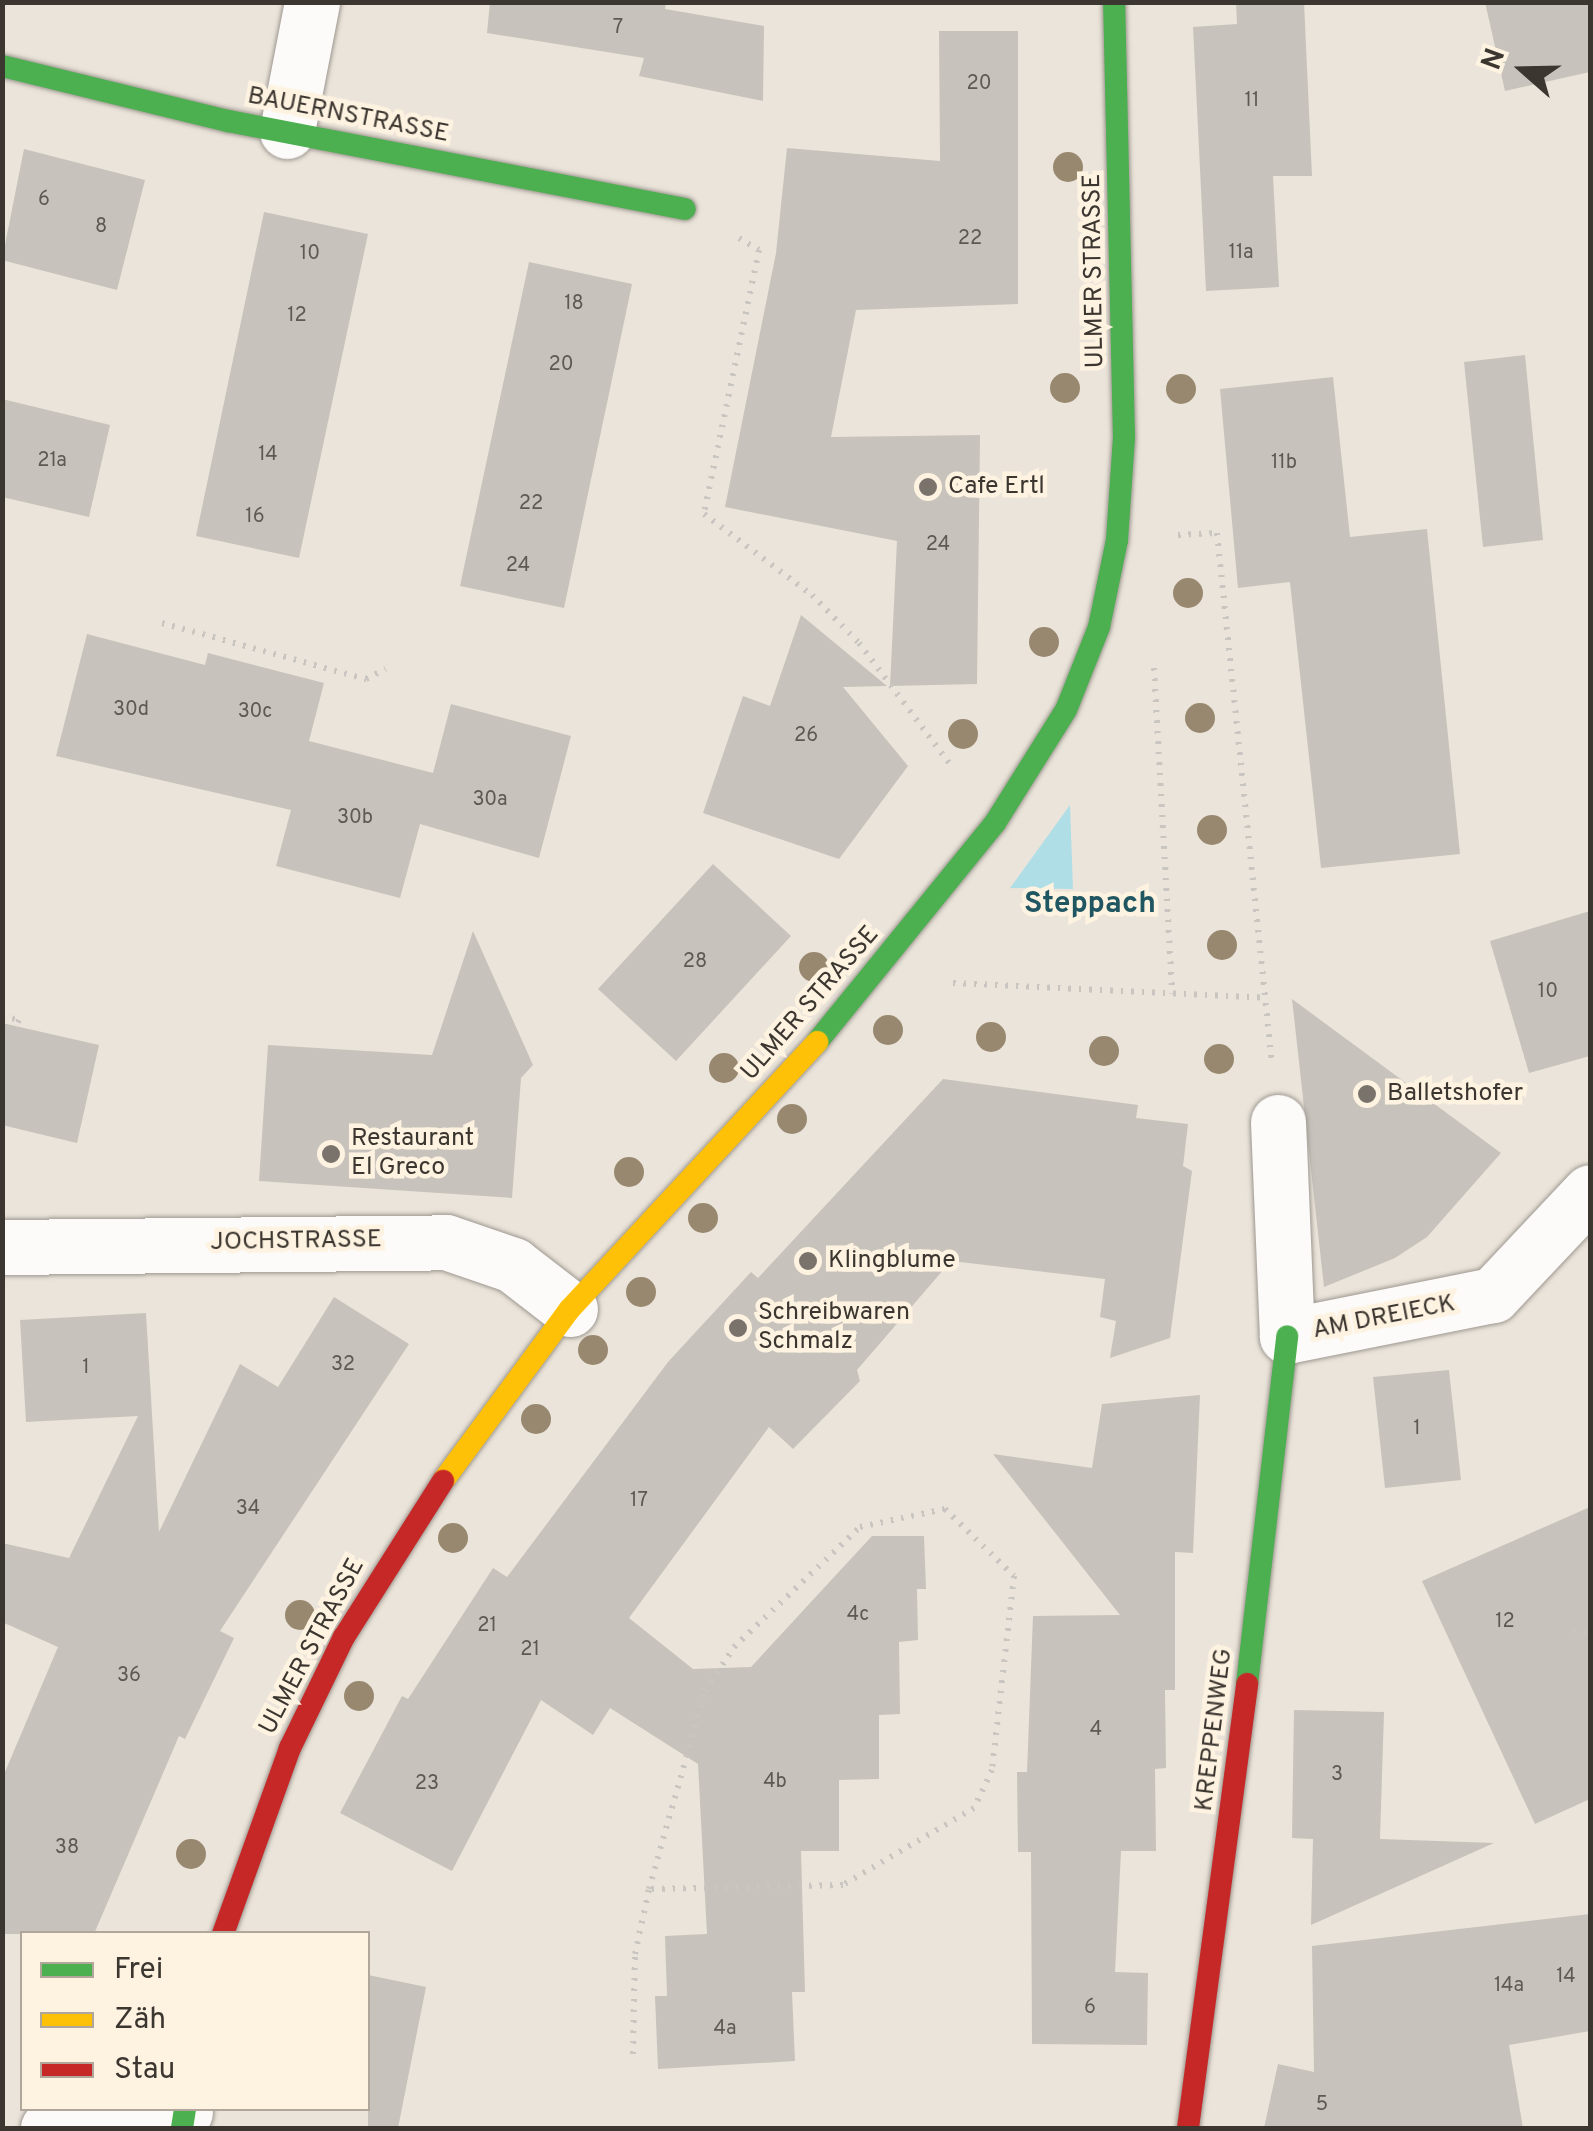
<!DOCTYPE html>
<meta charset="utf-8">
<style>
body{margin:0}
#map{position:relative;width:1593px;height:2131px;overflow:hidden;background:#ebe4da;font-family:Overpass,sans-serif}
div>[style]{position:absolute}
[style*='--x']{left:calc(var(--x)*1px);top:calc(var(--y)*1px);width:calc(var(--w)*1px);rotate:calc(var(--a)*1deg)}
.water>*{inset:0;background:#b0dee7}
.building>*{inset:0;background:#c7c2bb}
.path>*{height:6px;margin-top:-3px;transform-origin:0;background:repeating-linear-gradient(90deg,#c9c6c2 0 2.5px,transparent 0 10.5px)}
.roads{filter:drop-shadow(0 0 2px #9d9891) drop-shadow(0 0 2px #9d9891)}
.street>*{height:55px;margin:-27.5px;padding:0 27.5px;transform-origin:27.5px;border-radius:27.5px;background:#fcfbf9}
.fast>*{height:22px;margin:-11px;padding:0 11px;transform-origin:11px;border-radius:11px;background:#4caf50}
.slow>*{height:22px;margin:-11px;padding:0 11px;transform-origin:11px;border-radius:11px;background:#ffc107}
.jam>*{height:22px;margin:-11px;padding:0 11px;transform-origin:11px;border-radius:11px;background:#c62828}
.trees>*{width:30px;height:30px;margin:-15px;border-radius:50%;background:#98886f}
.dots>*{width:28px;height:28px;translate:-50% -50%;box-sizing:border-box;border:5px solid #fef2e1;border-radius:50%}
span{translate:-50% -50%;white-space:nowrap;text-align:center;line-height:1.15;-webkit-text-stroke:9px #fef2e1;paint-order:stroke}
.number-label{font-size:20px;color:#5e5953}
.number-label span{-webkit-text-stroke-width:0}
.street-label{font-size:25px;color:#3b3630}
.poi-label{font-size:25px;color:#3b3630}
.left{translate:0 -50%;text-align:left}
.quarter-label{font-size:30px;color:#1f5662;font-weight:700}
.frame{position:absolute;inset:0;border:5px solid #3b3630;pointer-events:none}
.legend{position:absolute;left:20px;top:1931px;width:350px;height:180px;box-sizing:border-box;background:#fef2e1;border:2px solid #b0a79a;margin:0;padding:12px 18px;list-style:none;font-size:30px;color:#3b3630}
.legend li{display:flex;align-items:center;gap:20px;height:50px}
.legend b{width:50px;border:2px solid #b0a79a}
.north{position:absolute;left:1473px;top:20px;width:100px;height:100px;-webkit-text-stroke:8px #fef2e1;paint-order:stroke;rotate:290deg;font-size:28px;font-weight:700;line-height:40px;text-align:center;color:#3b3630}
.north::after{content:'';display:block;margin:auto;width:35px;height:45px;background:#3b3630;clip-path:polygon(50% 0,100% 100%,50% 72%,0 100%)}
</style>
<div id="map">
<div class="water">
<i style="clip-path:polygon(1070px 805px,1073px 889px,1009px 888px,1010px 888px)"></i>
</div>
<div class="building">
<i style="clip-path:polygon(490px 2px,666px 2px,665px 9px,764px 26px,763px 101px,639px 76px,644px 58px,487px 33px)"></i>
<i style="clip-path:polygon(1236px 2px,1304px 2px,1312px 176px,1273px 176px,1279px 287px,1206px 291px,1193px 27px,1237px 24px)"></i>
<i style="clip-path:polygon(1485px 2px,1590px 2px,1590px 72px,1505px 91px)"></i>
<i style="clip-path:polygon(939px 31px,1018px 31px,1018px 304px,856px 310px,831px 437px,980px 435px,977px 684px,890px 686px,897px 541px,725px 507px,776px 253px,787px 148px,940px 161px)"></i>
<i style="clip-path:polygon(24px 149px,145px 180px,117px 290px,2px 260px)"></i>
<i style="clip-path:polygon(264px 212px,368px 234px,299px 558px,196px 536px)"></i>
<i style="clip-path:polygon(529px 262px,632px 284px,564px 608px,460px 586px)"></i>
<i style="clip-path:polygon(1525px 355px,1543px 540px,1483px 547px,1464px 362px)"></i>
<i style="clip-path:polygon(1333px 377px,1350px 537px,1427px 529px,1460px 854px,1321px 868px,1290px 582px,1238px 588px,1220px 389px)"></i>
<i style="clip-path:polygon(2px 399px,110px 425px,89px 517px,2px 497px)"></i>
<i style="clip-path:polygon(801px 615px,887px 686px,843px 687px,908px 766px,839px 859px,703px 813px,743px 696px,770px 706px)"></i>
<i style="clip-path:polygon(87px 634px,205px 665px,208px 653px,324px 683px,309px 741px,433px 773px,451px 704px,571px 736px,539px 858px,420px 824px,400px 898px,276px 866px,291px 810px,56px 756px)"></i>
<i style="clip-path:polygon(713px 864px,791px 936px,676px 1061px,598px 989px)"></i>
<i style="clip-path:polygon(1590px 911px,1590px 1056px,1529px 1073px,1490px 941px)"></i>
<i style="clip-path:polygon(473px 931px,533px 1065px,521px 1078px,512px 1198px,259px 1181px,268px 1045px,432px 1055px)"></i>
<i style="clip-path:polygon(1292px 999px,1501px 1153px,1427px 1237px,1395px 1258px,1324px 1287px)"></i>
<i style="clip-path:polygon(2px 1023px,99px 1045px,77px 1143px,2px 1125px)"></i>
<i style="clip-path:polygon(943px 1079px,1138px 1105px,1136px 1118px,1188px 1124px,1183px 1166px,1192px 1171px,1170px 1338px,1110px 1358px,1116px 1321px,1100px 1317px,1105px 1279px,951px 1261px,857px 1370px,860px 1381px,793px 1449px,769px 1427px,629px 1618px,693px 1669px,751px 1667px,872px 1536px,924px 1536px,926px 1589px,917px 1589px,918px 1640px,899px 1642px,900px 1714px,879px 1715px,879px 1779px,839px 1780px,839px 1851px,801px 1851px,805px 1992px,792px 1992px,795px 2061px,658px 2069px,655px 1996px,667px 1996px,665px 1936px,707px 1934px,698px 1764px,610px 1708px,593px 1735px,541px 1700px,452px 1871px,340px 1813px,402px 1696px,408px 1699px,493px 1568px,507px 1577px,668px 1362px,751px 1272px,758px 1278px)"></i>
<i style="clip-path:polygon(334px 1297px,409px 1344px,220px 1631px,234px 1638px,185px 1739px,179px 1736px,94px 1934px,2px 1934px,2px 1779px,58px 1647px,2px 1622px,2px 1543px,69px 1558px,138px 1416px,26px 1422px,20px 1320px,146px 1313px,159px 1532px,240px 1364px,278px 1387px)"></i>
<i style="clip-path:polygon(1449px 1370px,1461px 1480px,1385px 1488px,1373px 1377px)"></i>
<i style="clip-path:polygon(1200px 1395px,1193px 1553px,1175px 1552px,1175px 1690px,1165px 1690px,1166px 1768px,1155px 1769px,1156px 1851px,1121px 1851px,1115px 1972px,1148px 1973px,1147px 2045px,1032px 2044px,1031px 1852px,1018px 1852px,1017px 1772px,1027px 1772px,1033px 1616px,1120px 1615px,993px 1454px,1092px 1468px,1102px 1404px)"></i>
<i style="clip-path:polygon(1590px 1507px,1590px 1799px,1535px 1824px,1422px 1581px)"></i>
<i style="clip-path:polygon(1294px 1710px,1384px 1712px,1380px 1839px,1494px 1843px,1311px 1925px,1313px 1839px,1292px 1838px)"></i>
<i style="clip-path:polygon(1590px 1914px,1590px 2031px,1509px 2045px,1523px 2128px,1264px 2128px,1278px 2064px,1314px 2072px,1312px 1946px)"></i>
<i style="clip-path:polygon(368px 1975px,426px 1987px,398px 2128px,368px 2128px)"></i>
</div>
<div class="path">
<i style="--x:739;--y:238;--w:23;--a:31"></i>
<i style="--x:759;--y:250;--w:270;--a:101.8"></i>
<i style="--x:704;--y:514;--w:135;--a:36.9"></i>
<i style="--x:812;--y:595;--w:67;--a:45.6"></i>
<i style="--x:859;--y:643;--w:156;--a:53.1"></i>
<i style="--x:1178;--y:535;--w:39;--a:-3"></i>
<i style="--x:1217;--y:533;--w:534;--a:84.09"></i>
<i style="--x:162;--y:623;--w:212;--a:15.4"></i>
<i style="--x:366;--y:679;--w:22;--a:-27"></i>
<i style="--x:1154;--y:668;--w:326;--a:86.8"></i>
<i style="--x:953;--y:983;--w:313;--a:2.7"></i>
<i style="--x:2;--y:1016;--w:17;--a:13"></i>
<i style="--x:19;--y:1020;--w:7;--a:117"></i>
<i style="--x:945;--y:1509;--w:96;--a:44.2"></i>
<i style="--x:1014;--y:1576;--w:195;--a:96.5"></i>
<i style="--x:992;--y:1770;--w:42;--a:115.3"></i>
<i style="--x:974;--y:1808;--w:152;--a:149.6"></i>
<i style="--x:843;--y:1885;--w:194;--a:178.8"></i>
<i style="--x:649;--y:1889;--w:206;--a:-74.2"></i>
<i style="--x:705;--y:1691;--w:53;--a:-56.6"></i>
<i style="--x:734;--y:1647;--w:174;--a:-43.6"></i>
<i style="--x:860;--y:1527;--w:87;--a:-12"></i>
<i style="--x:1573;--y:1631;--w:17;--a:7"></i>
<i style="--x:633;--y:2054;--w:100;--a:-88.9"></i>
<i style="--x:635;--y:1954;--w:66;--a:-77.8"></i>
</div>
<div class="roads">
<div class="street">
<i style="--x:287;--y:131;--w:131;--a:-79"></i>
<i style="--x:1278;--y:1122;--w:214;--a:87.6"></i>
<i style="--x:1287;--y:1336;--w:210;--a:-11.3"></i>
<i style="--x:1493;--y:1295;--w:141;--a:-46.7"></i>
<i style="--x:2;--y:1247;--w:444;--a:-0.6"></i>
<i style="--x:446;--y:1242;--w:71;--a:18.9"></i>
<i style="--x:513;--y:1265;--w:72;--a:37.7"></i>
<i style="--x:48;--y:2128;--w:70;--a:-14.8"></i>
<i style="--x:116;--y:2110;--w:69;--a:1.7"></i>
</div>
<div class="fast">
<i style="--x:2;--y:66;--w:233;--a:13.7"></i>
<i style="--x:228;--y:121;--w:465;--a:10.9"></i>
<i style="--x:817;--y:1042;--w:282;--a:-50.9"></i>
<i style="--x:995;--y:823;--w:133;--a:-57.9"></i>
<i style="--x:1066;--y:710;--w:89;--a:-68.3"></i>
<i style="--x:1099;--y:627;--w:89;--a:-78.3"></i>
<i style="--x:1117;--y:540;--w:102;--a:-86.1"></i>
<i style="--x:1124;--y:438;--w:436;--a:-91.3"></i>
<i style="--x:1247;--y:1684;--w:350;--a:-83.4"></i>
<i style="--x:182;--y:2128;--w:20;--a:-81"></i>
</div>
<div class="slow">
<i style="--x:443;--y:1481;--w:214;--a:-53.6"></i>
<i style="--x:570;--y:1309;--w:364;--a:-47.2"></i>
</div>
<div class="jam">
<i style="--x:223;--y:1934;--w:198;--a:-70.2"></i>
<i style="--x:290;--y:1748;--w:123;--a:-64.1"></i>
<i style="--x:344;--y:1637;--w:185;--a:-57.6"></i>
<i style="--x:1188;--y:2128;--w:448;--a:-82.4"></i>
</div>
</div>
<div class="trees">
<i style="left:1068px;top:167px"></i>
<i style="left:1065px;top:388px"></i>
<i style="left:1181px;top:389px"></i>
<i style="left:1188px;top:593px"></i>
<i style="left:1044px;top:642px"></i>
<i style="left:1200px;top:718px"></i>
<i style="left:963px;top:734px"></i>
<i style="left:1212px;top:830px"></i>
<i style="left:1222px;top:945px"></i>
<i style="left:814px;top:967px"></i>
<i style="left:888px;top:1030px"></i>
<i style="left:991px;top:1037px"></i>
<i style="left:1104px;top:1051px"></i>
<i style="left:1219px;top:1059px"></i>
<i style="left:724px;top:1068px"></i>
<i style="left:792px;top:1119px"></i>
<i style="left:629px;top:1172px"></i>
<i style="left:703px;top:1218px"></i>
<i style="left:641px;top:1292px"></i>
<i style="left:593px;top:1350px"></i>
<i style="left:536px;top:1419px"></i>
<i style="left:453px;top:1538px"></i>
<i style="left:300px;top:1615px"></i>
<i style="left:359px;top:1696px"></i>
<i style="left:191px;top:1854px"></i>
</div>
<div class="dots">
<i style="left:928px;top:487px;background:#79736c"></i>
<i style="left:1367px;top:1094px;background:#79736c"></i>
<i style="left:331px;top:1154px;background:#79736c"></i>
<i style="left:808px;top:1261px;background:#79736c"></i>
<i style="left:738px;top:1328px;background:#79736c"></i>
</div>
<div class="number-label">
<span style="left:618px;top:28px">7</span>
<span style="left:979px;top:84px">20</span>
<span style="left:1252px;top:101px">11</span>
<span style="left:44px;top:200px">6</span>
<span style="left:101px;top:227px">8</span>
<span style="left:970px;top:239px">22</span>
<span style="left:1241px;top:253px">11a</span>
<span style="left:310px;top:254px">10</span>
<span style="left:574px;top:304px">18</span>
<span style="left:297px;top:316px">12</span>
<span style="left:561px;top:365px">20</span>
<span style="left:268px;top:455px">14</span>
<span style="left:52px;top:461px">21a</span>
<span style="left:1284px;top:463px">11b</span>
<span style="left:531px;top:504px">22</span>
<span style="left:255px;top:517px">16</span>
<span style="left:938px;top:545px">24</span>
<span style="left:518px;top:566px">24</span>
<span style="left:131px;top:710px">30d</span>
<span style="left:255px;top:712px">30c</span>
<span style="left:806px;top:736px">26</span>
<span style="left:490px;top:800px">30a</span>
<span style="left:355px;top:818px">30b</span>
<span style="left:695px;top:962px">28</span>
<span style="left:1548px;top:992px">10</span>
<span style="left:343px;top:1365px">32</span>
<span style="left:86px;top:1368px">1</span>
<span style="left:1417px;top:1429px">1</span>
<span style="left:639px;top:1501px">17</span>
<span style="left:248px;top:1509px">34</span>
<span style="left:858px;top:1615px">4c</span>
<span style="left:1505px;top:1622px">12</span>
<span style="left:487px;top:1626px">21</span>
<span style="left:530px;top:1650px">21</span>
<span style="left:129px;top:1676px">36</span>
<span style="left:1096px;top:1730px">4</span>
<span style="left:1337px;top:1775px">3</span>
<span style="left:775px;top:1782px">4b</span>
<span style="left:427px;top:1784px">23</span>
<span style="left:67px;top:1848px">38</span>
<span style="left:1566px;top:1977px">14</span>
<span style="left:1509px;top:1986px">14a</span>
<span style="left:1090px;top:2008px">6</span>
<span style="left:725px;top:2029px">4a</span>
<span style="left:1322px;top:2105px">5</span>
</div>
<div class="street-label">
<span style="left:348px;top:116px;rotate:11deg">BAUERNSTRASSE</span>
<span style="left:1095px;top:271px;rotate:-91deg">ULMER STRASSE</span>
<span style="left:811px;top:1004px;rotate:-49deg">ULMER STRASSE</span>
<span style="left:296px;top:1242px;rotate:-1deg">JOCHSTRASSE</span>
<span style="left:1384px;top:1318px;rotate:-11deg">AM DREIECK</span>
<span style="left:313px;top:1647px;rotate:-62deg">ULMER STRASSE</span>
<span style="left:1215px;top:1730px;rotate:-83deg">KREPPENWEG</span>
</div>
<div class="poi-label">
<span class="left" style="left:948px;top:487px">Cafe Ertl</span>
<span class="left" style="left:1387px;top:1094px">Balletshofer</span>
<span class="left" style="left:351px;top:1154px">Restaurant<br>El Greco</span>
<span class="left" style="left:828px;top:1261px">Klingblume</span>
<span class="left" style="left:758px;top:1328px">Schreibwaren<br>Schmalz</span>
</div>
<div class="quarter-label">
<span style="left:1090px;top:905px">Steppach</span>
</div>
<div class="frame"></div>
<ul class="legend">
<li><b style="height:12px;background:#4caf50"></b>Frei</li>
<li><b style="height:12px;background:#ffc107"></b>Zäh</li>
<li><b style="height:12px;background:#c62828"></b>Stau</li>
</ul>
<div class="north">N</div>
</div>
